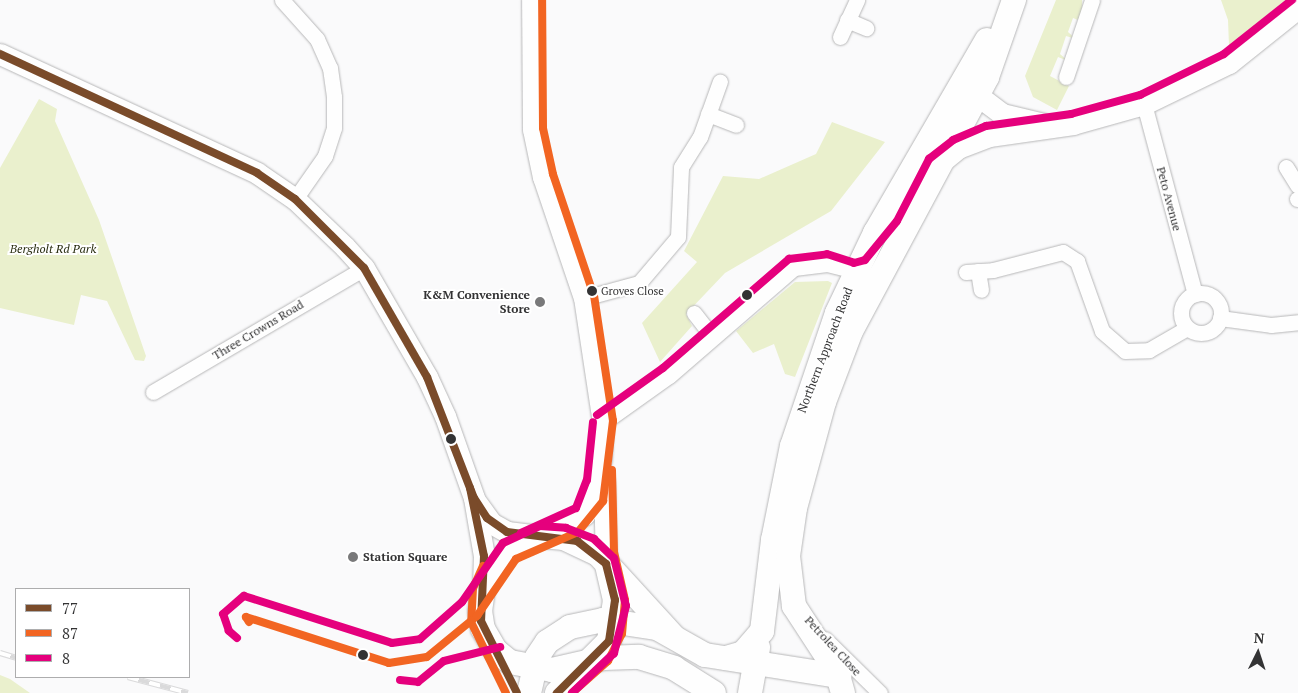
<!DOCTYPE html>
<style>
body{margin:0}
#map{position:relative;width:1298px;height:693px;overflow:hidden;background:#fafafb;font-family:"PT Serif",serif}
div>[style]{position:absolute}
[style*='--x']{left:calc(var(--x)*1px);top:calc(var(--y)*1px);width:calc(var(--w)*1px);rotate:calc(var(--a)*1deg)}
.green>*{inset:0;background:#eaf0cd}
.roads{filter:drop-shadow(0 0 1px #b7b7b8) drop-shadow(0 0 1px #b7b7b8)}
.street>*{height:15px;margin:-7.5px;padding:0 7.5px;transform-origin:7.5px;border-radius:7.5px;background:#fefefe}
.street>.ring{margin:-7.5px;padding:0;box-sizing:content-box;background:none;border:15px solid #fefefe;border-radius:50%}
.secondary>*{height:21px;margin:-10.5px;padding:0 10.5px;transform-origin:10.5px;border-radius:10.5px;background:#fefefe}
.primary>*{height:24px;margin:-12px;padding:0 12px;transform-origin:12px;border-radius:12px;background:#fefefe}
.rail>*{height:5.5px;margin-top:-2.75px;transform-origin:0;background:repeating-linear-gradient(90deg,#fff 0 11px,#dadadb 0 22px);box-sizing:border-box;border-block:1px solid #dadadb}
.bus-1>*{height:8px;margin:-4px;padding:0 4px;transform-origin:4px;border-radius:4px;background:#7a4b2a}
.bus-2>*{height:8px;margin:-4px;padding:0 4px;transform-origin:4px;border-radius:4px;background:#f26522}
.bus-3>*{height:8px;margin:-4px;padding:0 4px;transform-origin:4px;border-radius:4px;background:#e5007d}
.dots>*{width:14px;height:14px;translate:-50% -50%;box-sizing:border-box;border:2px solid #fff;border-radius:50%}
span{translate:-50% -50%;white-space:nowrap;text-align:center;line-height:1.15;-webkit-text-stroke:4px #fff;paint-order:stroke}
.bus-label{font-size:11px;color:#333334}
.left{translate:0 -50%;text-align:left}
.street-label{font-size:12px;color:#333334}
.park-label{font-size:12px;color:#292d10;font-style:italic}
.poi-label{font-size:12px;color:#333334;font-weight:700}
.right{translate:-100% -50%;text-align:right}
.legend{position:absolute;left:15px;top:588px;width:175px;height:90px;box-sizing:border-box;background:#fff;border:1px solid #adadae;margin:0;padding:6px 9px;list-style:none;font-size:15px;color:#333334}
.legend li{display:flex;align-items:center;gap:10px;height:25px}
.legend b{width:25px;border:1px solid #adadae}
.north{position:absolute;left:1233px;top:628px;width:50px;height:50px;-webkit-text-stroke:4px #fff;paint-order:stroke;rotate:4deg;font-size:14px;font-weight:700;line-height:20px;text-align:center;color:#333334}
.north::after{content:'';display:block;margin:auto;width:18px;height:22px;background:#333334;clip-path:polygon(50% 0,100% 100%,50% 72%,0 100%)}
</style>
<div id="map">
<div class="green">
<i style="clip-path:polygon(1056px 0,1082px 0,1083px 22px,1073px 18px,1068px 32px,1076px 39px,1066px 36px,1060px 54px,1068px 61px,1058px 57px,1050px 76px,1069px 86px,1057px 110px,1033px 97px,1025px 76px)"></i>
<i style="clip-path:polygon(1221px 0,1286px 0,1229px 46px,1228px 20px)"></i>
<i style="clip-path:polygon(39px 99px,57px 109px,55px 121px,99px 220px,146px 356px,144px 361px,135px 360px,107px 301px,81px 295px,74px 325px,0 308px,0 168px)"></i>
<i style="clip-path:polygon(832px 122px,885px 142px,831px 211px,725px 273px,686px 314px,692px 326px,660px 362px,642px 323px,697px 262px,684px 251px,723px 176px,759px 179px,816px 154px)"></i>
<i style="clip-path:polygon(828px 281px,832px 283px,795px 377px,785px 374px,774px 344px,753px 353px,736px 331px,795px 282px)"></i>
<i style="clip-path:polygon(0 675px,10px 679px,30px 693px,0 693px)"></i>
</div>
<div class="roads">
<div class="street">
<i style="--x:282;--y:0;--w:52;--a:48.1"></i>
<i style="--x:317;--y:39;--w:32;--a:66"></i>
<i style="--x:330;--y:68;--w:29;--a:82"></i>
<i style="--x:334;--y:97;--w:31;--a:90"></i>
<i style="--x:334;--y:128;--w:29;--a:108"></i>
<i style="--x:325;--y:156;--w:52;--a:124.9"></i>
<i style="--x:847;--y:20;--w:21;--a:23"></i>
<i style="--x:840;--y:37;--w:41;--a:-65.3"></i>
<i style="--x:1066;--y:77;--w:81;--a:-71.3"></i>
<i style="--x:1144;--y:104;--w:197;--a:75"></i>
<i style="--x:708;--y:114;--w:30;--a:21"></i>
<i style="--x:1286;--y:167;--w:22;--a:58"></i>
<i style="--x:1297;--y:199;--w:1;--a:0"></i>
<i style="--x:978;--y:271;--w:19;--a:81"></i>
<i style="--x:966;--y:272;--w:27;--a:-4"></i>
<i style="--x:993;--y:270;--w:72;--a:-14.4"></i>
<i style="--x:1063;--y:252;--w:17;--a:33"></i>
<i style="--x:1077;--y:261;--w:74;--a:70.3"></i>
<i style="--x:1102;--y:331;--w:30;--a:41"></i>
<i style="--x:1125;--y:351;--w:24;--a:-2"></i>
<i style="--x:1149;--y:350;--w:44;--a:-30.1"></i>
<i class="ring" style="left:1181px;top:293px;width:25px;height:25px"></i>
<i style="--x:584;--y:298;--w:57;--a:-15.3"></i>
<i style="--x:639;--y:283;--w:60;--a:-49.7"></i>
<i style="--x:678;--y:237;--w:70;--a:-87.5"></i>
<i style="--x:681;--y:167;--w:36;--a:-58"></i>
<i style="--x:700;--y:137;--w:59;--a:-70.3"></i>
<i style="--x:694;--y:313;--w:29;--a:52"></i>
<i style="--x:1220;--y:318;--w:51;--a:7.8"></i>
<i style="--x:1271;--y:325;--w:27;--a:-6"></i>
<i style="--x:153;--y:392;--w:245;--a:-30.4"></i>
<i style="--x:603;--y:423;--w:81;--a:-35.5"></i>
<i style="--x:669;--y:376;--w:165;--a:-40.8"></i>
<i style="--x:794;--y:268;--w:33;--a:-7"></i>
<i style="--x:827;--y:264;--w:38;--a:14"></i>
<i style="--x:825;--y:639;--w:77;--a:44.5"></i>
</div>
<div class="secondary">
<i style="--x:0;--y:54;--w:283;--a:24.8"></i>
<i style="--x:257;--y:173;--w:46;--a:34.4"></i>
<i style="--x:295;--y:199;--w:69;--a:43.8"></i>
<i style="--x:345;--y:247;--w:28;--a:48"></i>
<i style="--x:364;--y:268;--w:126;--a:60"></i>
<i style="--x:427;--y:377;--w:43;--a:65.2"></i>
<i style="--x:445;--y:416;--w:87;--a:70.5"></i>
<i style="--x:474;--y:498;--w:59;--a:80.2"></i>
<i style="--x:484;--y:556;--w:34;--a:92"></i>
<i style="--x:965;--y:105;--w:16;--a:-40"></i>
<i style="--x:977;--y:95;--w:31;--a:37"></i>
<i style="--x:1002;--y:114;--w:43;--a:13.4"></i>
<i style="--x:941;--y:162;--w:22;--a:-39"></i>
<i style="--x:958;--y:148;--w:33;--a:-21"></i>
<i style="--x:989;--y:136;--w:85;--a:-8.1"></i>
<i style="--x:1073;--y:124;--w:74;--a:-15.7"></i>
<i style="--x:1144;--y:104;--w:94;--a:-25.8"></i>
<i style="--x:1229;--y:63;--w:88;--a:-38.6"></i>
<i style="--x:604;--y:482;--w:82;--a:88.6"></i>
<i style="--x:476;--y:502;--w:26;--a:54"></i>
<i style="--x:491;--y:523;--w:18;--a:29"></i>
<i style="--x:507;--y:532;--w:35;--a:7"></i>
<i style="--x:542;--y:536;--w:15;--a:-20"></i>
<i style="--x:556;--y:531;--w:32;--a:-30"></i>
<i style="--x:584;--y:515;--w:12;--a:-59"></i>
<i style="--x:590;--y:505;--w:47;--a:-76.6"></i>
<i style="--x:601;--y:459;--w:36;--a:-87"></i>
<i style="--x:603;--y:423;--w:126;--a:-98.6"></i>
<i style="--x:584;--y:298;--w:128;--a:-108.7"></i>
<i style="--x:543;--y:177;--w:49;--a:-101.8"></i>
<i style="--x:533;--y:129;--w:129;--a:-90.4"></i>
</div>
<div class="primary">
<i style="--x:674;--y:637;--w:113;--a:-132.5"></i>
<i style="--x:598;--y:554;--w:38;--a:-155"></i>
<i style="--x:564;--y:538;--w:22;--a:-175"></i>
<i style="--x:542;--y:536;--w:28;--a:159"></i>
<i style="--x:516;--y:546;--w:27;--a:138"></i>
<i style="--x:496;--y:564;--w:29;--a:117"></i>
<i style="--x:483;--y:590;--w:21;--a:98"></i>
<i style="--x:480;--y:611;--w:18;--a:81"></i>
<i style="--x:483;--y:629;--w:24;--a:60"></i>
<i style="--x:495;--y:650;--w:19;--a:39"></i>
<i style="--x:510;--y:662;--w:43;--a:10.8"></i>
<i style="--x:552;--y:670;--w:53;--a:-13"></i>
<i style="--x:604;--y:658;--w:35;--a:-2"></i>
<i style="--x:639;--y:657;--w:37;--a:17"></i>
<i style="--x:674;--y:668;--w:47;--a:32"></i>
<i style="--x:726;--y:658;--w:18;--a:-16"></i>
<i style="--x:743;--y:653;--w:29;--a:-49"></i>
<i style="--x:762;--y:631;--w:92;--a:-83.1"></i>
<i style="--x:773;--y:540;--w:96;--a:-78.6"></i>
<i style="--x:792;--y:446;--w:140;--a:-71.3"></i>
<i style="--x:837;--y:313;--w:89;--a:-64.6"></i>
<i style="--x:875;--y:233;--w:223;--a:-59.9"></i>
<i style="--x:529;--y:693;--w:37;--a:-77"></i>
<i style="--x:537;--y:657;--w:18;--a:-56"></i>
<i style="--x:547;--y:642;--w:27;--a:-33"></i>
<i style="--x:570;--y:627;--w:34;--a:-12"></i>
<i style="--x:603;--y:620;--w:55;--a:8.4"></i>
<i style="--x:657;--y:628;--w:55;--a:29.4"></i>
<i style="--x:705;--y:655;--w:136;--a:8.9"></i>
<i style="--x:557;--y:693;--w:74;--a:-45"></i>
<i style="--x:609;--y:641;--w:41;--a:-81.7"></i>
<i style="--x:615;--y:600;--w:36;--a:-103"></i>
<i style="--x:750;--y:693;--w:46;--a:-79.9"></i>
<i style="--x:843;--y:693;--w:22;--a:-106"></i>
<i style="--x:837;--y:672;--w:79;--a:-123.1"></i>
<i style="--x:794;--y:606;--w:50;--a:-96.8"></i>
<i style="--x:788;--y:556;--w:49;--a:-81.7"></i>
<i style="--x:795;--y:508;--w:110;--a:-74.7"></i>
<i style="--x:824;--y:402;--w:76;--a:-69.2"></i>
<i style="--x:851;--y:331;--w:288;--a:-61.8"></i>
<i style="--x:987;--y:77;--w:82;--a:-70.7"></i>
</div>
</div>
<div class="rail">
<i style="--x:0;--y:653;--w:17;--a:17"></i>
<i style="--x:128;--y:677;--w:62;--a:14.9"></i>
</div>
<div class="bus-1">
<i style="--x:0;--y:54;--w:283;--a:24.8"></i>
<i style="--x:257;--y:173;--w:46;--a:34.4"></i>
<i style="--x:295;--y:199;--w:98;--a:45"></i>
<i style="--x:364;--y:268;--w:126;--a:60"></i>
<i style="--x:427;--y:377;--w:130;--a:68.8"></i>
<i style="--x:474;--y:498;--w:24;--a:57"></i>
<i style="--x:487;--y:518;--w:24;--a:35"></i>
<i style="--x:507;--y:532;--w:71;--a:7.3"></i>
<i style="--x:577;--y:541;--w:37;--a:38"></i>
<i style="--x:606;--y:564;--w:37;--a:76"></i>
<i style="--x:615;--y:600;--w:41;--a:98.3"></i>
<i style="--x:609;--y:641;--w:74;--a:135"></i>
<i style="--x:470;--y:488;--w:69;--a:78.4"></i>
<i style="--x:484;--y:556;--w:65;--a:92.6"></i>
<i style="--x:481;--y:621;--w:80;--a:63.4"></i>
</div>
<div class="bus-2">
<i style="--x:483;--y:566;--w:24;--a:114"></i>
<i style="--x:473;--y:588;--w:34;--a:93"></i>
<i style="--x:471;--y:622;--w:79;--a:63.8"></i>
<i style="--x:249;--y:622;--w:6;--a:-121"></i>
<i style="--x:246;--y:617;--w:150;--a:17.8"></i>
<i style="--x:389;--y:663;--w:38;--a:-9"></i>
<i style="--x:427;--y:657;--w:65;--a:-39.4"></i>
<i style="--x:477;--y:616;--w:69;--a:-55.6"></i>
<i style="--x:516;--y:559;--w:68;--a:-23.5"></i>
<i style="--x:578;--y:532;--w:40;--a:-51"></i>
<i style="--x:603;--y:501;--w:81;--a:-82.9"></i>
<i style="--x:613;--y:421;--w:126;--a:-98.6"></i>
<i style="--x:594;--y:296;--w:129;--a:-108.6"></i>
<i style="--x:553;--y:174;--w:47;--a:-102.3"></i>
<i style="--x:543;--y:128;--w:128;--a:-90.4"></i>
<i style="--x:572;--y:693;--w:48;--a:-41.6"></i>
<i style="--x:608;--y:661;--w:30;--a:-63"></i>
<i style="--x:622;--y:634;--w:34;--a:-85"></i>
<i style="--x:625;--y:600;--w:49;--a:-102.9"></i>
<i style="--x:614;--y:552;--w:82;--a:-91.4"></i>
</div>
<div class="bus-3">
<i style="--x:597;--y:415;--w:81;--a:-35.5"></i>
<i style="--x:663;--y:368;--w:167;--a:-40.9"></i>
<i style="--x:789;--y:259;--w:38;--a:-7"></i>
<i style="--x:827;--y:254;--w:28;--a:18"></i>
<i style="--x:854;--y:263;--w:11;--a:-15"></i>
<i style="--x:865;--y:260;--w:50;--a:-50.6"></i>
<i style="--x:897;--y:221;--w:70;--a:-62.7"></i>
<i style="--x:929;--y:159;--w:31;--a:-38"></i>
<i style="--x:953;--y:140;--w:36;--a:-23"></i>
<i style="--x:986;--y:126;--w:86;--a:-8"></i>
<i style="--x:1071;--y:114;--w:72;--a:-15.4"></i>
<i style="--x:1140;--y:95;--w:93;--a:-26"></i>
<i style="--x:1224;--y:54;--w:87;--a:-38.5"></i>
<i style="--x:521;--y:533;--w:60;--a:-24.4"></i>
<i style="--x:576;--y:508;--w:30;--a:-69"></i>
<i style="--x:587;--y:480;--w:58;--a:-84.1"></i>
<i style="--x:237;--y:638;--w:11;--a:-139"></i>
<i style="--x:229;--y:631;--w:18;--a:-109"></i>
<i style="--x:223;--y:614;--w:28;--a:-41"></i>
<i style="--x:244;--y:596;--w:155;--a:17.6"></i>
<i style="--x:392;--y:643;--w:28;--a:-8"></i>
<i style="--x:420;--y:639;--w:56;--a:-41.4"></i>
<i style="--x:462;--y:602;--w:72;--a:-55.2"></i>
<i style="--x:503;--y:543;--w:41;--a:-24.7"></i>
<i style="--x:540;--y:526;--w:26;--a:4"></i>
<i style="--x:566;--y:528;--w:30;--a:21"></i>
<i style="--x:594;--y:539;--w:28;--a:44"></i>
<i style="--x:614;--y:558;--w:49;--a:76"></i>
<i style="--x:626;--y:606;--w:49;--a:104.3"></i>
<i style="--x:614;--y:653;--w:58;--a:136.4"></i>
<i style="--x:400;--y:680;--w:18;--a:6"></i>
<i style="--x:418;--y:682;--w:33;--a:-39"></i>
<i style="--x:444;--y:661;--w:58;--a:-14"></i>
</div>
<div class="dots">
<i style="left:592px;top:291px;background:#333334"></i>
<i style="left:747px;top:295px;background:#333334"></i>
<i style="left:540px;top:302px;background:#79797a"></i>
<i style="left:451px;top:439px;background:#333334"></i>
<i style="left:353px;top:557px;background:#79797a"></i>
<i style="left:363px;top:655px;background:#333334"></i>
</div>
<div class="bus-label">
<span class="left" style="left:601px;top:291px">Groves Close</span>
</div>
<div class="street-label">
<span style="left:1169px;top:199px;rotate:75deg">Peto Avenue</span>
<span style="left:258px;top:330px;rotate:-31deg">Three Crowns Road</span>
<span style="left:825px;top:350px;rotate:-69deg">Northern Approach Road</span>
<span style="left:833px;top:646px;rotate:47deg">Petrolea Close</span>
</div>
<div class="park-label">
<span style="left:53px;top:249px">Bergholt Rd Park</span>
</div>
<div class="poi-label">
<span class="right" style="left:530px;top:302px">K&amp;M Convenience<br>Store</span>
<span class="left" style="left:363px;top:557px">Station Square</span>
</div>
<ul class="legend">
<li><b style="height:6px;background:#7a4b2a"></b>77</li>
<li><b style="height:6px;background:#f26522"></b>87</li>
<li><b style="height:6px;background:#e5007d"></b>8</li>
</ul>
<div class="north">N</div>
</div>
